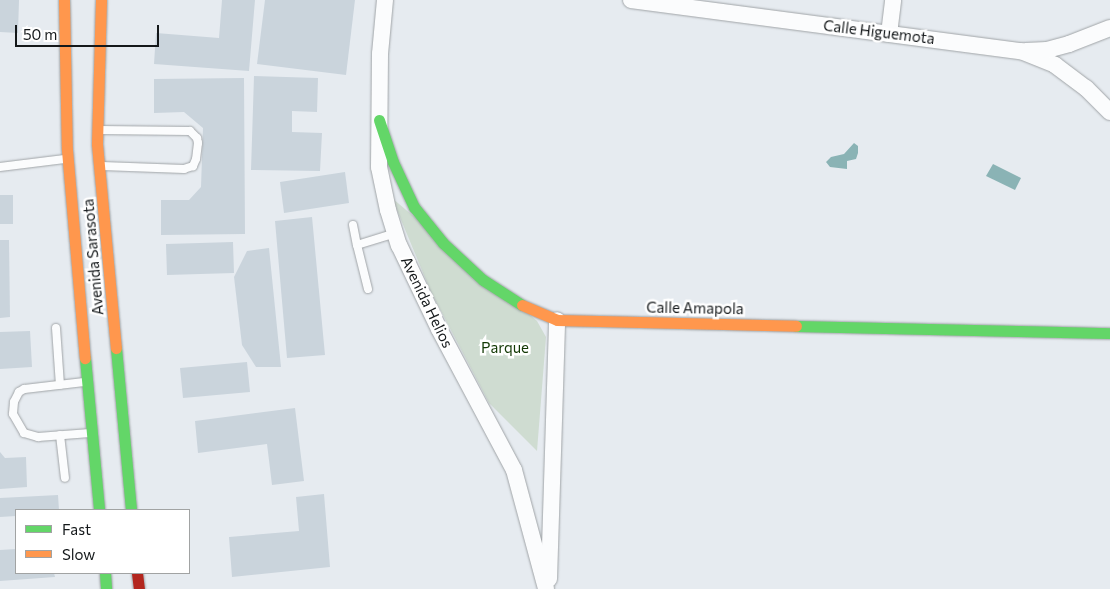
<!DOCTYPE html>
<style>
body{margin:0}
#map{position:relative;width:1110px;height:589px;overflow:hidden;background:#e6ebf0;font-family:Commissioner,sans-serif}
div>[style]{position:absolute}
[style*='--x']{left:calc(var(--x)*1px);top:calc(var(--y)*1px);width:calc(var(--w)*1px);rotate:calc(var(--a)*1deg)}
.green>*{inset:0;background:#cfdcd1}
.water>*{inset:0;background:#8ab3b5}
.building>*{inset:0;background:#cad4dc}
.roads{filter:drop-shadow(0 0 1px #a0a4a7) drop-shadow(0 0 1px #a0a4a7)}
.lane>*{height:8px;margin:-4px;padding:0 4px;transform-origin:4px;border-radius:4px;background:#fbfcfd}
.street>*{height:16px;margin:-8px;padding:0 8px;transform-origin:8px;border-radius:8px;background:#fbfcfd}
.fast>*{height:11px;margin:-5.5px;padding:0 5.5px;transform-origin:5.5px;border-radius:5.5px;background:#63d668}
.slow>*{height:11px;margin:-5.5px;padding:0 5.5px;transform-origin:5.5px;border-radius:5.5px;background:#ff974d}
.jam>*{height:11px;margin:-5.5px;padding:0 5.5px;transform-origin:5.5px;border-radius:5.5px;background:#b3261e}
span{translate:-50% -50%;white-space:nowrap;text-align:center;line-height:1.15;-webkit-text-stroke:5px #fff;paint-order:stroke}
.street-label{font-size:15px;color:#14181a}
.park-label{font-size:15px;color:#123804}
.legend{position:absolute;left:15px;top:509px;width:175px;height:65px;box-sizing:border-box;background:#fff;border:1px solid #a1a3a3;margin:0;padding:6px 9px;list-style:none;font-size:15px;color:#14181a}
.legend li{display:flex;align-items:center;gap:10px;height:25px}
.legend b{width:25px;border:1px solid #a1a3a3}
.scale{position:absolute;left:15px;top:25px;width:144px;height:22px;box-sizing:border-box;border:2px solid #14181a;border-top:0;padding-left:6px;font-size:15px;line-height:18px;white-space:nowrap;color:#14181a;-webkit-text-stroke:4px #fff;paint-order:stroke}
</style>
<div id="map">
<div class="green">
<i style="clip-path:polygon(392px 198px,537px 321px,546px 337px,537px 451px,489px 403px,431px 292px)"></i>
</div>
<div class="water">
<i style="clip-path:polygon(854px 143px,858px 146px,858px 153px,856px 159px,847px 161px,847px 169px,830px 167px,826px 162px,831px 157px,844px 154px)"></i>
<i style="clip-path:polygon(993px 164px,1021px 178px,1015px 190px,986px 176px)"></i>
</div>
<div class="building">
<i style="clip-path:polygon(0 0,19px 0,18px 33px,0 32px)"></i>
<i style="clip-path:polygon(222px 0,255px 0,249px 71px,154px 64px,156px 33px,219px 38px)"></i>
<i style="clip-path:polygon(265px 0,355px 0,346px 75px,257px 64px)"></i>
<i style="clip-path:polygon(254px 76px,318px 78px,317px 112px,292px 111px,292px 132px,322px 133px,320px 171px,251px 170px)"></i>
<i style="clip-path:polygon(244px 78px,245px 234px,161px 235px,161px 200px,189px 200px,201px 187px,203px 128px,184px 112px,154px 113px,154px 79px)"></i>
<i style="clip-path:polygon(345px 172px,349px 203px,284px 213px,280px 182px)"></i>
<i style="clip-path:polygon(0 195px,13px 195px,13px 224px,0 224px)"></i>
<i style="clip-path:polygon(312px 217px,325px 355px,287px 358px,275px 221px)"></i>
<i style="clip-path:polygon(0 240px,9px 240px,10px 317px,0 318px)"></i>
<i style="clip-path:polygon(233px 242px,234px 273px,167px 275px,166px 244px)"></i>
<i style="clip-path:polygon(269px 248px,281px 367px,256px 367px,242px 345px,234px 277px,247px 251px)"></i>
<i style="clip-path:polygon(30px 331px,32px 367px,0 369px,0 332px)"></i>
<i style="clip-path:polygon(247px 362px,250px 392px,183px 398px,180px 368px)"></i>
<i style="clip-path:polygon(295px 408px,304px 481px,272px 485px,267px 444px,198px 453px,195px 421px)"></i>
<i style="clip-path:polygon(0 452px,5px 458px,26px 457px,27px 487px,0 489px)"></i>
<i style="clip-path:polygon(324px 494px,330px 567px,232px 577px,229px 537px,299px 531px,296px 497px)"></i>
<i style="clip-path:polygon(58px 495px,59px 510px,16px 510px,16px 516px,0 517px,0 498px)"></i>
<i style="clip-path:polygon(16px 549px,16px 573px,54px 573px,55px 577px,0 581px,0 550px)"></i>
</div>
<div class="roads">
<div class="lane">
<i style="--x:99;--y:130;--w:91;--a:0.6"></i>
<i style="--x:190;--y:131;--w:10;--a:45"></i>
<i style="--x:197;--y:138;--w:5;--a:79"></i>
<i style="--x:198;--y:143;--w:16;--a:97"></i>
<i style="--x:196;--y:159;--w:8;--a:113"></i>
<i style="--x:193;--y:166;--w:9;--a:162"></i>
<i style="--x:184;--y:169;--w:82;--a:-177.9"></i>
<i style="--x:0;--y:167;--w:65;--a:-7"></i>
<i style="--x:353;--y:225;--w:20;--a:79"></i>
<i style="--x:368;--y:289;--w:45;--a:-104"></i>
<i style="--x:357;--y:245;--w:41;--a:-17.1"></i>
<i style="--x:56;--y:328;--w:57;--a:86"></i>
<i style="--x:84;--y:382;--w:60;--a:173.3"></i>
<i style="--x:24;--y:389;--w:6;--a:149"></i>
<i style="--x:19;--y:392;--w:11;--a:117"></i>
<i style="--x:14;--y:402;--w:12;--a:95"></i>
<i style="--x:13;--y:414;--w:22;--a:60"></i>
<i style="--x:24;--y:433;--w:15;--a:16"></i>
<i style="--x:38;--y:437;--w:52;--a:-4.4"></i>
<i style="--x:60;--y:435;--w:43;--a:83.4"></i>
</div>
<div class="street">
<i style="--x:385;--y:0;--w:54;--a:95.3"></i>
<i style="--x:380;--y:54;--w:113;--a:90.5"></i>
<i style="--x:379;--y:167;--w:44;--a:78.2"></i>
<i style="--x:388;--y:210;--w:37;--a:73"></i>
<i style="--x:399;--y:245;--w:93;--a:64.5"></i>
<i style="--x:439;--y:329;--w:160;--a:62"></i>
<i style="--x:514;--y:470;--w:123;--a:74.9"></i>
<i style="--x:631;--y:0;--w:393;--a:7.5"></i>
<i style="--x:1021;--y:51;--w:37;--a:22"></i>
<i style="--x:1055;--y:65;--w:39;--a:37"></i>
<i style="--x:1086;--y:88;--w:34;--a:45"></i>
<i style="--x:889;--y:34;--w:34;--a:-83"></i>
<i style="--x:1026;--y:51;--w:21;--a:-3"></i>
<i style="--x:1047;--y:50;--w:23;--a:-15"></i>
<i style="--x:1069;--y:44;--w:44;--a:-21.3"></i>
<i style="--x:549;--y:579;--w:259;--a:-88.2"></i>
</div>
<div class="fast">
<i style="--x:379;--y:120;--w:44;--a:71.6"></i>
<i style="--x:393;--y:162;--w:50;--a:65"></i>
<i style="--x:414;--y:207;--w:46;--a:51.1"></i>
<i style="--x:443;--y:243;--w:54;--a:42.8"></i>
<i style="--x:483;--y:280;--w:46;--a:32.7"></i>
<i style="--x:796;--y:326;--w:314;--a:1.3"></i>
<i style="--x:116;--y:348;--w:163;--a:84.7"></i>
<i style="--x:85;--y:358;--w:153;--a:84.7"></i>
<i style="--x:105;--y:573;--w:16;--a:86"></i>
</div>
<div class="slow">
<i style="--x:64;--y:0;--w:150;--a:88.9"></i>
<i style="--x:67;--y:150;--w:209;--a:85.1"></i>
<i style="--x:101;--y:0;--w:144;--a:91.6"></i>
<i style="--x:97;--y:144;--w:205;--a:84.7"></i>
<i style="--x:522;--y:305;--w:38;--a:23"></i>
<i style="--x:557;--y:320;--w:239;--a:1.4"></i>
</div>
<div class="jam">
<i style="--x:137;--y:573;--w:16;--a:83"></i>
</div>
</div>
<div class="street-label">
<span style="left:879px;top:32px;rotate:7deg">Calle Higuemota</span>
<span style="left:93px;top:257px;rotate:-95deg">Avenida Sarasota</span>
<span style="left:427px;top:302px;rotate:64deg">Avenida Helios</span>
<span style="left:695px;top:308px;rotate:1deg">Calle Amapola</span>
</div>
<div class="park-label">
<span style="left:505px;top:348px">Parque</span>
</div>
<ul class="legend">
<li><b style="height:6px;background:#63d668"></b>Fast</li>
<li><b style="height:6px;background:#ff974d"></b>Slow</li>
</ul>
<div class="scale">50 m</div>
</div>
